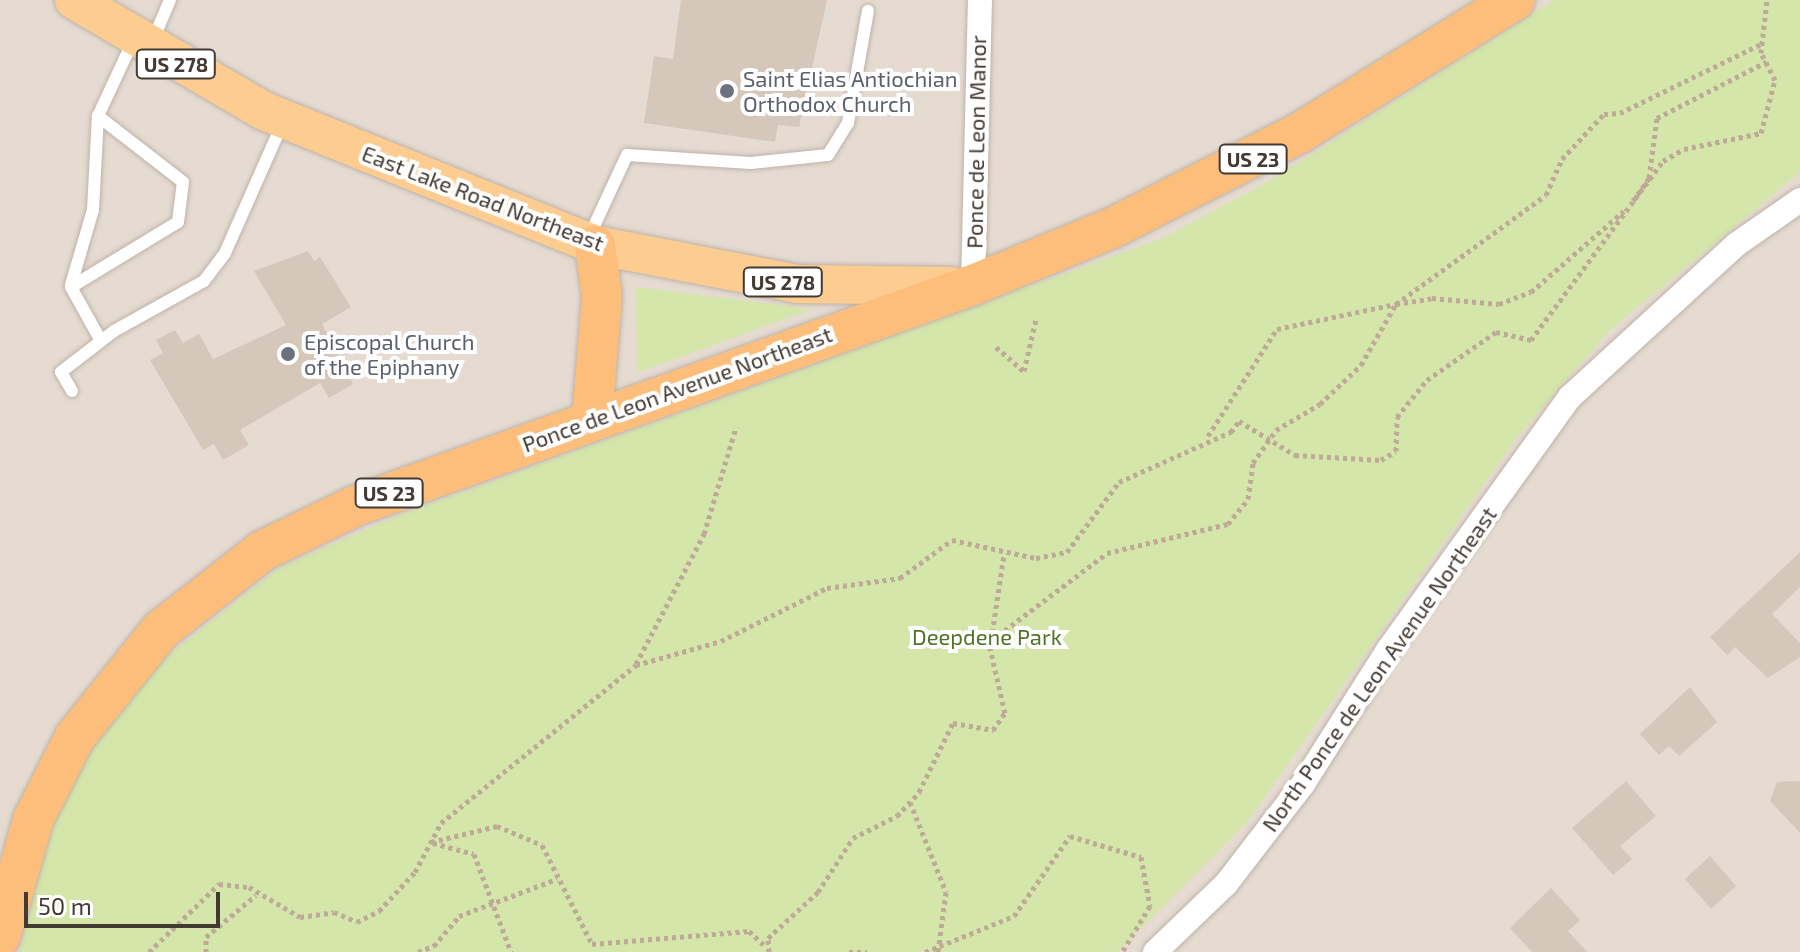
<!DOCTYPE html>
<style>
body{margin:0}
#map{position:relative;width:1800px;height:952px;overflow:hidden;background:#f1eae3;font-family:"Exo 2",sans-serif}
div>[style]{position:absolute}
[style*='--x']{left:calc(var(--x)*1px);top:calc(var(--y)*1px);width:calc(var(--w)*1px);rotate:calc(var(--a)*1deg)}
.residential>*{inset:0;background:#e5dbd1}
.green>*{inset:0;background:#d5e6ab}
.building>*{inset:0;background:#d6c7bb}
.path>*{height:5px;margin-top:-2.5px;transform-origin:0;background:repeating-linear-gradient(90deg,#beaa97 0 4px,transparent 0 8px)}
.roads{filter:drop-shadow(0 0 2px #bfb3a9) drop-shadow(0 0 2px #bfb3a9)}
.service>*{height:12px;margin:-6px;padding:0 6px;transform-origin:6px;border-radius:6px;background:#fff}
.minor>*{height:24px;margin:-12px;padding:0 12px;transform-origin:12px;border-radius:12px;background:#fff}
.primary>*{height:38px;margin:-19px;padding:0 19px;transform-origin:19px;border-radius:19px;background:#fdcc90}
.trunk>*{height:40px;margin:-20px;padding:0 20px;transform-origin:20px;border-radius:20px;background:#fcbe7a}
.dots>*{width:22px;height:22px;translate:-50% -50%;box-sizing:border-box;border:4px solid #fff;border-radius:50%}
span{translate:-50% -50%;white-space:nowrap;text-align:center;line-height:1.15;-webkit-text-stroke:8px #fff;paint-order:stroke}
.shield-label span{padding:2px 6px;background:#fff;border:2px solid;border-radius:6px;-webkit-text-stroke-width:0}
.shield-label{font-size:20px;color:#433a33;font-weight:700}
.worship-label{font-size:22px;color:#5b616d}
.left{translate:0 -50%;text-align:left}
.street-label{font-size:22px;color:#433a33}
.park-label{font-size:22px;color:#517328}
.scale{position:absolute;left:24px;top:892px;width:196px;height:36px;box-sizing:border-box;border:4px solid #433a33;border-top:0;padding-left:10px;font-size:24px;line-height:28px;white-space:nowrap;color:#433a33;-webkit-text-stroke:6px #fff;paint-order:stroke}
</style>
<div id="map">
<div class="residential">
<i style="clip-path:polygon(0 0,1800px 0,1800px 952px,0 952px)"></i>
</div>
<div class="green">
<i style="clip-path:polygon(1554px 0,1800px 0,1800px 172px,1610px 330px,1517px 437px,1247px 822px,1117px 952px,19px 952px,56px 809px,102px 730px,166px 657px,279px 568px,399px 515px,1163px 238px,1276px 177px)"></i>
<i style="clip-path:polygon(636px 287px,812px 309px,637px 373px)"></i>
</div>
<div class="building">
<i style="clip-path:polygon(681px 0,827px 0,799px 127px,778px 125px,775px 142px,644px 123px,654px 56px,673px 59px)"></i>
<i style="clip-path:polygon(308px 251px,314px 261px,320px 257px,351px 307px,322px 324px,353px 384px,329px 398px,320px 383px,240px 430px,249px 445px,223px 460px,214px 444px,203px 450px,150px 360px,163px 353px,156px 340px,175px 330px,183px 343px,199px 334px,213px 359px,286px 325px,254px 271px)"></i>
<i style="clip-path:polygon(1800px 552px,1800px 587px,1772px 614px,1800px 643px,1800px 657px,1768px 678px,1735px 647px,1727px 655px,1710px 637px)"></i>
<i style="clip-path:polygon(1690px 687px,1717px 722px,1679px 756px,1669px 746px,1659px 755px,1640px 734px)"></i>
<i style="clip-path:polygon(1626px 781px,1656px 816px,1620px 846px,1632px 859px,1613px 875px,1572px 828px)"></i>
<i style="clip-path:polygon(1800px 781px,1800px 833px,1770px 801px,1777px 782px)"></i>
<i style="clip-path:polygon(1710px 856px,1736px 886px,1711px 909px,1685px 879px)"></i>
<i style="clip-path:polygon(1551px 888px,1580px 920px,1568px 931px,1587px 952px,1532px 952px,1510px 928px)"></i>
</div>
<div class="path">
<i style="--x:1633;--y:201;--w:28;--a:-55"></i>
<i style="--x:1649;--y:178;--w:61;--a:-82.4"></i>
<i style="--x:1657;--y:118;--w:123;--a:-27.2"></i>
<i style="--x:996;--y:347;--w:37;--a:41"></i>
<i style="--x:1024;--y:371;--w:53;--a:-77"></i>
<i style="--x:1208;--y:436;--w:127;--a:-57.2"></i>
<i style="--x:1277;--y:329;--w:122;--a:-11.9"></i>
<i style="--x:1396;--y:304;--w:185;--a:-36"></i>
<i style="--x:1546;--y:195;--w:39;--a:-66"></i>
<i style="--x:1562;--y:159;--w:62;--a:-47"></i>
<i style="--x:1604;--y:114;--w:16;--a:-4"></i>
<i style="--x:1620;--y:113;--w:157;--a:-26.1"></i>
<i style="--x:992;--y:640;--w:144;--a:-37.1"></i>
<i style="--x:1107;--y:553;--w:124;--a:-13.5"></i>
<i style="--x:1228;--y:524;--w:32;--a:-51"></i>
<i style="--x:1248;--y:499;--w:36;--a:-82"></i>
<i style="--x:1253;--y:463;--w:40;--a:-55.1"></i>
<i style="--x:1276;--y:430;--w:51;--a:-30.6"></i>
<i style="--x:1320;--y:404;--w:57;--a:-43.6"></i>
<i style="--x:1361;--y:365;--w:70;--a:-60.2"></i>
<i style="--x:1396;--y:304;--w:36;--a:-9"></i>
<i style="--x:1432;--y:298;--w:67;--a:5.1"></i>
<i style="--x:1499;--y:304;--w:34;--a:-21"></i>
<i style="--x:1531;--y:292;--w:123;--a:-41.1"></i>
<i style="--x:636;--y:664;--w:147;--a:-62.4"></i>
<i style="--x:704;--y:534;--w:112;--a:-73.3"></i>
<i style="--x:910;--y:802;--w:97;--a:68.2"></i>
<i style="--x:946;--y:892;--w:61;--a:97.6"></i>
<i style="--x:431;--y:842;--w:68;--a:-13.6"></i>
<i style="--x:497;--y:826;--w:49;--a:22.9"></i>
<i style="--x:542;--y:845;--w:111;--a:63.2"></i>
<i style="--x:592;--y:944;--w:158;--a:-4.7"></i>
<i style="--x:749;--y:931;--w:23;--a:43"></i>
<i style="--x:433;--y:843;--w:42;--a:15"></i>
<i style="--x:474;--y:854;--w:105;--a:69.3"></i>
<i style="--x:149;--y:952;--w:98;--a:-44.2"></i>
<i style="--x:219;--y:884;--w:30;--a:6"></i>
<i style="--x:249;--y:887;--w:59;--a:30.5"></i>
<i style="--x:300;--y:917;--w:34;--a:-8"></i>
<i style="--x:334;--y:912;--w:25;--a:23"></i>
<i style="--x:357;--y:922;--w:25;--a:-27"></i>
<i style="--x:379;--y:911;--w:53;--a:-47.3"></i>
<i style="--x:415;--y:872;--w:55;--a:-62"></i>
<i style="--x:441;--y:823;--w:251;--a:-39"></i>
<i style="--x:636;--y:665;--w:88;--a:-15.8"></i>
<i style="--x:721;--y:641;--w:119;--a:-26.6"></i>
<i style="--x:827;--y:588;--w:74;--a:-7.8"></i>
<i style="--x:900;--y:578;--w:64;--a:-36.2"></i>
<i style="--x:952;--y:540;--w:86;--a:12.1"></i>
<i style="--x:1036;--y:558;--w:32;--a:-11"></i>
<i style="--x:1067;--y:552;--w:87;--a:-53.4"></i>
<i style="--x:1119;--y:482;--w:123;--a:-24.1"></i>
<i style="--x:1231;--y:432;--w:14;--a:-54"></i>
<i style="--x:1239;--y:421;--w:66;--a:31.3"></i>
<i style="--x:1295;--y:455;--w:86;--a:3.3"></i>
<i style="--x:1381;--y:460;--w:17;--a:-31"></i>
<i style="--x:1396;--y:451;--w:34;--a:-88"></i>
<i style="--x:1397;--y:417;--w:48;--a:-51"></i>
<i style="--x:1427;--y:380;--w:84;--a:-34.8"></i>
<i style="--x:1496;--y:332;--w:36;--a:13"></i>
<i style="--x:1531;--y:340;--w:222;--a:-53.6"></i>
<i style="--x:1663;--y:161;--w:24;--a:-30"></i>
<i style="--x:1684;--y:149;--w:79;--a:-11.7"></i>
<i style="--x:1761;--y:133;--w:55;--a:-75.2"></i>
<i style="--x:1775;--y:80;--w:30;--a:-117"></i>
<i style="--x:1761;--y:53;--w:53;--a:-83.5"></i>
<i style="--x:206;--y:952;--w:15;--a:-90"></i>
<i style="--x:206;--y:937;--w:65;--a:-40"></i>
<i style="--x:418;--y:952;--w:17;--a:-21"></i>
<i style="--x:434;--y:946;--w:39;--a:-50"></i>
<i style="--x:459;--y:916;--w:105;--a:-20.7"></i>
<i style="--x:769;--y:952;--w:14;--a:-94"></i>
<i style="--x:768;--y:938;--w:68;--a:-42.6"></i>
<i style="--x:818;--y:892;--w:64;--a:-57.1"></i>
<i style="--x:853;--y:838;--w:49;--a:-26.6"></i>
<i style="--x:897;--y:816;--w:33;--a:-47"></i>
<i style="--x:919;--y:792;--w:77;--a:-63.8"></i>
<i style="--x:953;--y:723;--w:41;--a:9.9"></i>
<i style="--x:993;--y:730;--w:21;--a:-55"></i>
<i style="--x:1005;--y:713;--w:67;--a:-103"></i>
<i style="--x:990;--y:648;--w:95;--a:-81.5"></i>
<i style="--x:849;--y:952;--w:18;--a:0"></i>
<i style="--x:925;--y:952;--w:96;--a:-22"></i>
<i style="--x:1014;--y:916;--w:98;--a:-55"></i>
<i style="--x:1070;--y:836;--w:74;--a:16.5"></i>
<i style="--x:1141;--y:857;--w:50;--a:79.6"></i>
<i style="--x:1150;--y:906;--w:54;--a:121.3"></i>
</div>
<div class="roads">
<div class="service">
<i style="--x:152;--y:42;--w:46;--a:-66.8"></i>
<i style="--x:588;--y:239;--w:93;--a:-65.1"></i>
<i style="--x:627;--y:155;--w:124;--a:3.7"></i>
<i style="--x:751;--y:163;--w:77;--a:-5.9"></i>
<i style="--x:828;--y:155;--w:38;--a:-58"></i>
<i style="--x:848;--y:123;--w:114;--a:-79.9"></i>
<i style="--x:71;--y:285;--w:78;--a:-73.7"></i>
<i style="--x:93;--y:210;--w:94;--a:-87"></i>
<i style="--x:101;--y:341;--w:62;--a:-119.1"></i>
<i style="--x:71;--y:287;--w:125;--a:-31.3"></i>
<i style="--x:178;--y:222;--w:40;--a:-82.9"></i>
<i style="--x:183;--y:182;--w:108;--a:-142.2"></i>
<i style="--x:98;--y:116;--w:83;--a:-65"></i>
<i style="--x:72;--y:391;--w:22;--a:-120"></i>
<i style="--x:61;--y:372;--w:67;--a:-37.7"></i>
<i style="--x:114;--y:331;--w:103;--a:-29.1"></i>
<i style="--x:204;--y:281;--w:35;--a:-53"></i>
<i style="--x:225;--y:253;--w:143;--a:-66.1"></i>
</div>
<div class="minor">
<i style="--x:973;--y:285;--w:285;--a:-88.6"></i>
<i style="--x:1155;--y:952;--w:98;--a:-43.8"></i>
<i style="--x:1226;--y:884;--w:126;--a:-52.4"></i>
<i style="--x:1303;--y:784;--w:159;--a:-57.6"></i>
<i style="--x:1388;--y:650;--w:312;--a:-54.3"></i>
<i style="--x:1570;--y:397;--w:226;--a:-42.5"></i>
<i style="--x:1737;--y:244;--w:77;--a:-34.9"></i>
</div>
<div class="primary">
<i style="--x:74;--y:0;--w:220;--a:30.3"></i>
<i style="--x:264;--y:111;--w:357;--a:22"></i>
<i style="--x:595;--y:245;--w:206;--a:10.9"></i>
<i style="--x:797;--y:284;--w:154;--a:0.7"></i>
</div>
<div class="trunk">
<i style="--x:592;--y:418;--w:122;--a:-85.3"></i>
<i style="--x:602;--y:296;--w:51;--a:-97.8"></i>
<i style="--x:0;--y:937;--w:122;--a:-74.2"></i>
<i style="--x:33;--y:820;--w:93;--a:-63.2"></i>
<i style="--x:75;--y:737;--w:137;--a:-51.2"></i>
<i style="--x:161;--y:630;--w:128;--a:-38"></i>
<i style="--x:262;--y:551;--w:103;--a:-25.8"></i>
<i style="--x:355;--y:506;--w:656;--a:-19.68"></i>
<i style="--x:973;--y:285;--w:150;--a:-22.3"></i>
<i style="--x:1112;--y:228;--w:212;--a:-26.9"></i>
<i style="--x:1301;--y:132;--w:251;--a:-31.7"></i>
</div>
</div>
<div class="dots">
<i style="left:727px;top:91px;background:#6b7280"></i>
<i style="left:288px;top:354px;background:#6b7280"></i>
</div>
<div class="shield-label">
<span style="left:176px;top:64px">US 278</span>
<span style="left:1253px;top:159px">US 23</span>
<span style="left:783px;top:282px">US 278</span>
<span style="left:389px;top:493px">US 23</span>
</div>
<div class="worship-label">
<span class="left" style="left:743px;top:91px">Saint Elias Antiochian<br>Orthodox Church</span>
<span class="left" style="left:304px;top:354px">Episcopal Church<br>of the Epiphany</span>
</div>
<div class="street-label">
<span style="left:976px;top:142px;rotate:-89deg">Ponce de Leon Manor</span>
<span style="left:483px;top:198px;rotate:21deg">East Lake Road Northeast</span>
<span style="left:677px;top:389px;rotate:-20deg">Ponce de Leon Avenue Northeast</span>
<span style="left:1379px;top:669px;rotate:-55deg">North Ponce de Leon Avenue Northeast</span>
</div>
<div class="park-label">
<span style="left:987px;top:637px">Deepdene Park</span>
</div>
<div class="scale">50 m</div>
</div>
